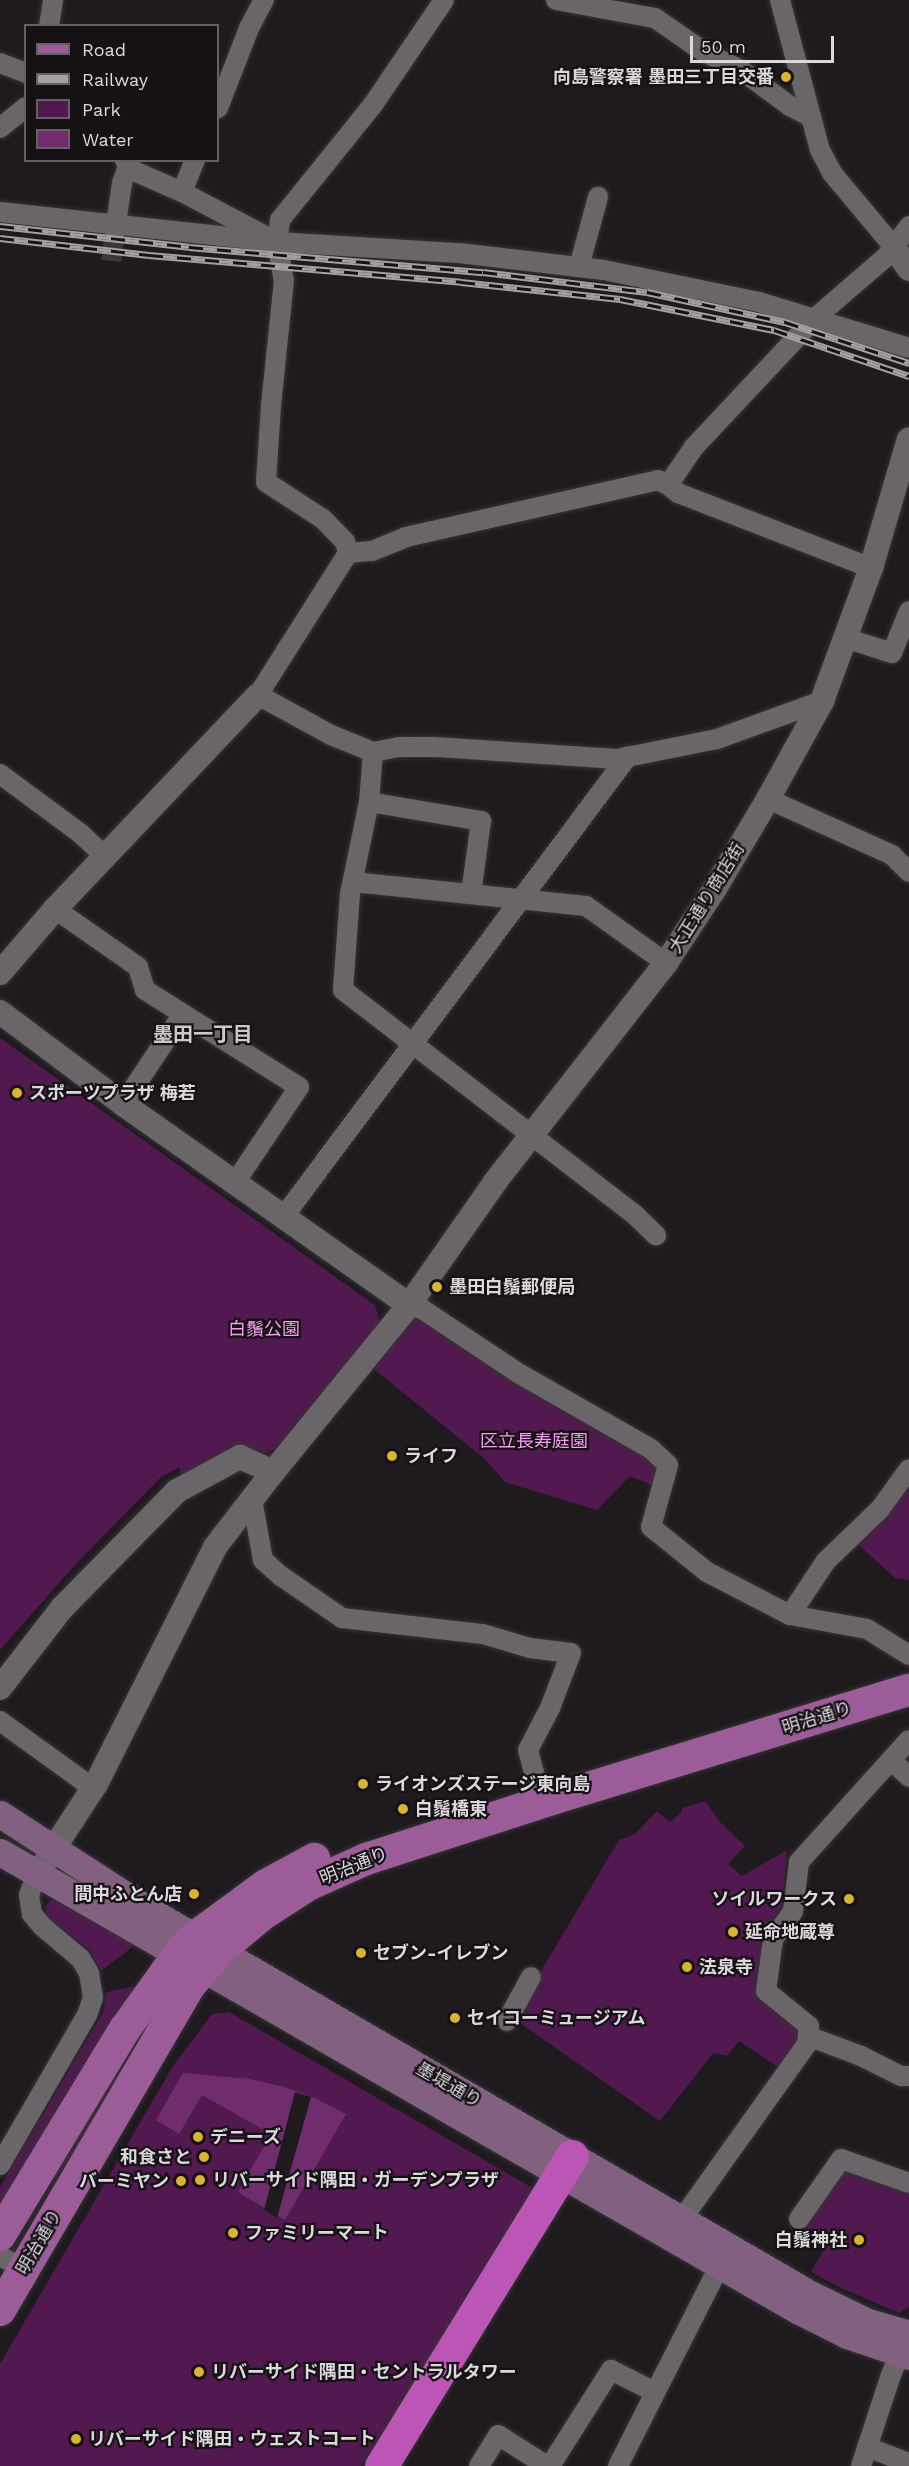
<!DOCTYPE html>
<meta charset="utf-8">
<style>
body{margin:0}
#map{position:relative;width:909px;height:2466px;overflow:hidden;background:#1e1a1e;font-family:"Work Sans","Noto Sans JP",sans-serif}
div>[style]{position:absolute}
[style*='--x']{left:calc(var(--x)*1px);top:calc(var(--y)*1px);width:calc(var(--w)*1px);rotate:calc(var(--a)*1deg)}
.green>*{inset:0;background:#51194f}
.water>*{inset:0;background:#702d6d}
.pier>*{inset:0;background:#1e1a1e}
.minor-tunnel>*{height:20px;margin-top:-10px;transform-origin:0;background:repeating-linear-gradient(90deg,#3a363a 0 20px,transparent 0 30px)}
.roads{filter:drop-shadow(0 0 2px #363436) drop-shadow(0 0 2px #363436)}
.minor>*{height:20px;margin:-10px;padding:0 10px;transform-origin:10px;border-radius:10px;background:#6a6569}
.tertiary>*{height:24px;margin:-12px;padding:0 12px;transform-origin:12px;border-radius:12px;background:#6a6569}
.secondary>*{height:27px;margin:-13.5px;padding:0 13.5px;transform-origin:13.5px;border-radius:13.5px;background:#826080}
.primary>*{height:32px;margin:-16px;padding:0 16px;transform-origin:16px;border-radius:16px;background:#9b5c97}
.motorway>*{height:33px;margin:-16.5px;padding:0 16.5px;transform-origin:16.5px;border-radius:16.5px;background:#bb56b6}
.rail>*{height:7px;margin-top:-3.5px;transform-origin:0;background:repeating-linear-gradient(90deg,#151115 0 14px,#a3a0a3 0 28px);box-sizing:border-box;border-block:2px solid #a3a0a3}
.dots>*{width:16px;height:16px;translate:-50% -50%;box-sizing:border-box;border:3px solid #151115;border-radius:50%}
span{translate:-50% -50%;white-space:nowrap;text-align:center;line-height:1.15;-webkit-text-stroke:4.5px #151115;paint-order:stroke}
.poi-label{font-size:18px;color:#dbd8db;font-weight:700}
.right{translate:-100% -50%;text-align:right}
.left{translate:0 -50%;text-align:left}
.street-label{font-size:18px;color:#dbd8db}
.park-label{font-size:18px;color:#f99bf3}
.neighbourhood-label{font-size:20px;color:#cdc7cc;font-weight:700}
.legend{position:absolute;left:24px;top:24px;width:195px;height:138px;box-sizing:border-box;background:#151115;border:2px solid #646164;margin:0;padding:8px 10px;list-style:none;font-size:18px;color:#dbd8db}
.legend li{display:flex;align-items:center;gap:12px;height:30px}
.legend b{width:30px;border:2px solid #646164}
.scale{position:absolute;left:690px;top:36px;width:144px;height:27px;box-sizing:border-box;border:3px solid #dbd8db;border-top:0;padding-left:8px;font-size:18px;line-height:21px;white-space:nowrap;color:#dbd8db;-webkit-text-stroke:4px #151115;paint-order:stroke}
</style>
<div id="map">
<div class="green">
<i style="clip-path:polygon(0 1038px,375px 1305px,380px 1322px,275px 1449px,267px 1453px,247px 1448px,180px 1478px,180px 1467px,161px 1477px,74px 1566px,0 1650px)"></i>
<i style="clip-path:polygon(414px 1316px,654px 1457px,659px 1469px,654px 1486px,630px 1476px,597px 1510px,505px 1482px,486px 1460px,374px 1369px)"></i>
<i style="clip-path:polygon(909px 1481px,909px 1580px,895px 1578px,852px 1539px)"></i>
<i style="clip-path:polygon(705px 1801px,720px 1822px,745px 1846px,728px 1864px,742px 1876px,787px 1850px,782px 1906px,761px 1939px,762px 1961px,757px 1995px,797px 2028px,800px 2045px,781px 2069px,739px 2041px,727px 2056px,713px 2053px,660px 2121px,513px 2018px,619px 1840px,635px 1834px,657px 1811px,670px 1822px,682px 1812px,682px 1808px)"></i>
<i style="clip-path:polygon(54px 1898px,135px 1945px,101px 1971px,90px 1950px,47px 1917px,45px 1906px)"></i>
<i style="clip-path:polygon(135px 1986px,0 2209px,0 2187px,103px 2013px,107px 1992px)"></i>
<i style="clip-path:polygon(162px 2002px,107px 2106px,56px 2177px,54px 2176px)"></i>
<i style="clip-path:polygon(229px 2012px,536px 2190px,361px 2466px,0 2466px,0 2364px,173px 2066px,212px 2014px)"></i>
<i style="clip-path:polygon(846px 2167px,909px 2188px,909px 2307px,899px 2313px,841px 2288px,811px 2272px,824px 2249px,794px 2231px,839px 2170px)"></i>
</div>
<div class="water">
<i style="clip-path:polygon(183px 2073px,250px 2079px,284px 2087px,315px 2098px,346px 2114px,285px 2220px,238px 2192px,271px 2134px,202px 2095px,179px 2134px,156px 2120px)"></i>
</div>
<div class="pier">
<i style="clip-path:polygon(295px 2092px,311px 2097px,277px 2218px,264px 2210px)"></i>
</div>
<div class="minor-tunnel">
<i style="--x:111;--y:261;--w:30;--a:-82"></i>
</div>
<div class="roads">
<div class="minor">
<i style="--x:556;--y:0;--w:101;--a:10.3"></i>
<i style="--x:655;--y:18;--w:60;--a:34.8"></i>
<i style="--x:704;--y:52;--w:41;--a:25.9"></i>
<i style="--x:741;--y:70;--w:61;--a:36.3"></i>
<i style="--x:790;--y:106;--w:22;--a:27"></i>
<i style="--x:780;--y:0;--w:155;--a:75.1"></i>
<i style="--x:820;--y:150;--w:26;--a:62"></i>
<i style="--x:832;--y:173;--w:95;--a:50.1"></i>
<i style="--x:49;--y:26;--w:26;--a:-81"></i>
<i style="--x:0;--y:63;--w:28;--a:21"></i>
<i style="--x:218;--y:108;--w:86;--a:-68.8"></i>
<i style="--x:249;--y:28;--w:32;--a:-62"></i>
<i style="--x:0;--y:128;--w:33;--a:-39"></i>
<i style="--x:125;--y:160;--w:14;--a:51"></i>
<i style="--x:134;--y:171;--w:52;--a:23.6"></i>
<i style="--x:182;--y:192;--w:107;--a:27.8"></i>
<i style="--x:277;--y:242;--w:39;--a:80"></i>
<i style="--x:284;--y:280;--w:127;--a:95.9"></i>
<i style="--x:271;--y:406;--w:76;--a:93.8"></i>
<i style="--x:266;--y:482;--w:68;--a:33"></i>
<i style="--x:323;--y:519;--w:32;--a:46"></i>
<i style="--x:345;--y:542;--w:11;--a:75"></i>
<i style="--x:182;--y:192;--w:35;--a:-68"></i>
<i style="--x:0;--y:212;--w:279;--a:6.2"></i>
<i style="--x:277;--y:242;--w:182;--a:3.5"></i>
<i style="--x:459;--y:253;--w:146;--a:6.7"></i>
<i style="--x:604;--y:270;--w:158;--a:11.7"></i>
<i style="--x:759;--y:302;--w:157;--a:17"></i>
<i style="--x:115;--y:231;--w:49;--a:-81.7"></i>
<i style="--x:122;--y:183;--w:20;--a:-70"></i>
<i style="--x:277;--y:242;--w:22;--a:-82"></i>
<i style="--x:280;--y:220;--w:146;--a:-51.1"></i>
<i style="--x:372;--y:106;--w:128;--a:-55.8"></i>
<i style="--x:579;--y:267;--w:73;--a:-74.8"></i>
<i style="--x:668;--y:485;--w:13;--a:39"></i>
<i style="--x:678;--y:493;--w:207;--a:21.2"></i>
<i style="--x:845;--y:638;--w:49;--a:17.7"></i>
<i style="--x:892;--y:653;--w:45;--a:-68"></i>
<i style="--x:822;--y:701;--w:112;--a:160.1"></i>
<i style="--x:717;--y:739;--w:102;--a:168.7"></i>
<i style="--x:617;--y:759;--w:183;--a:-176.2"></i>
<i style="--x:434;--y:747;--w:35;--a:180"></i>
<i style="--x:399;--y:747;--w:26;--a:169"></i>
<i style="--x:373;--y:752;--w:45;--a:-158"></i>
<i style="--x:331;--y:735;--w:83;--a:-151.3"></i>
<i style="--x:258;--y:695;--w:168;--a:-57.6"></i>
<i style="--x:348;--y:553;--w:24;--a:-5"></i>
<i style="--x:372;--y:551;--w:37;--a:-22"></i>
<i style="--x:406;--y:537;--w:258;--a:-12.7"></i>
<i style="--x:658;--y:480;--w:11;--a:27"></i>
<i style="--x:668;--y:485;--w:46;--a:-55.6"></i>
<i style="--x:694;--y:447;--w:177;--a:-46.8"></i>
<i style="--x:815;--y:318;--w:94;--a:-40.7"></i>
<i style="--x:886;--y:257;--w:39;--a:-53"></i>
<i style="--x:373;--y:752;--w:50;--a:94.6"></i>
<i style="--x:369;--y:802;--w:94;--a:101.7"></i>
<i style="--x:350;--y:894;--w:96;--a:94.2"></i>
<i style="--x:343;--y:990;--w:370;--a:37.6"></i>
<i style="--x:636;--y:1216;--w:28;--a:44"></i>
<i style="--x:0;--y:774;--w:101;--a:36.5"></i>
<i style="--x:81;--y:834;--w:33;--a:43"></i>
<i style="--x:768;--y:799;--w:136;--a:24.3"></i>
<i style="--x:892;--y:855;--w:24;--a:45"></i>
<i style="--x:369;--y:802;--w:114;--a:9.6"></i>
<i style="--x:481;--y:821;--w:74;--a:97.8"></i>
<i style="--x:353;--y:882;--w:234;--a:5.9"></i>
<i style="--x:586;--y:906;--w:98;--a:35.5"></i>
<i style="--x:55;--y:909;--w:101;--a:34.9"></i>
<i style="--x:138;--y:967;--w:24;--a:73"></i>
<i style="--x:145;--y:990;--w:182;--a:32.2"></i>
<i style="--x:299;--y:1087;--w:113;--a:123.8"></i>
<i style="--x:123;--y:1104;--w:108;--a:-56.3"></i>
<i style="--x:284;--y:1216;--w:574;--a:-53.21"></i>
<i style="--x:409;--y:1305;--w:14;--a:17"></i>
<i style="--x:422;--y:1309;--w:118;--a:33.6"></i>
<i style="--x:520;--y:1374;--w:151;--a:29.8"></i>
<i style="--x:651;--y:1449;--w:23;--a:43"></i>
<i style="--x:668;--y:1465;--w:64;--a:105.3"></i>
<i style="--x:651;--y:1527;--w:72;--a:38.8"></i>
<i style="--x:707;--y:1572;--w:93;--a:27.4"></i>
<i style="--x:790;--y:1615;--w:78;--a:10.3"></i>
<i style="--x:867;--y:1629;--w:49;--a:31.8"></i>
<i style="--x:252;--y:1499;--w:62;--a:79.8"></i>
<i style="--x:263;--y:1560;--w:24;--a:42"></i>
<i style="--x:281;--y:1576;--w:74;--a:34.5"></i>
<i style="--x:342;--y:1618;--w:142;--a:6.5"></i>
<i style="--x:483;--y:1634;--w:49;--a:16.6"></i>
<i style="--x:530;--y:1648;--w:41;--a:7"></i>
<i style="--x:571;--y:1653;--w:59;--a:110.9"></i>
<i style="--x:550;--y:1708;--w:47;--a:117.6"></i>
<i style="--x:528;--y:1750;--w:34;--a:75"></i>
<i style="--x:790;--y:1615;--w:65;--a:-56.3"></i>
<i style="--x:826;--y:1561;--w:75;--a:-43.9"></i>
<i style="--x:880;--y:1509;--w:49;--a:-54.1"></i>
<i style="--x:0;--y:1721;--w:115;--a:35.8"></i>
<i style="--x:891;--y:1760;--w:25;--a:43"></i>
<i style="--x:507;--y:2021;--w:50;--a:-61.4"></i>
<i style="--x:808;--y:2036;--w:57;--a:20.7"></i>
<i style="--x:861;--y:2056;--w:45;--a:26.6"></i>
<i style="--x:901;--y:2076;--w:8;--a:0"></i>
<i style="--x:0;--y:2165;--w:173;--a:-59.9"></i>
<i style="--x:87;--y:2015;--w:18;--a:-71"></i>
<i style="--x:93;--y:1998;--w:25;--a:-99"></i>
<i style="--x:89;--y:1973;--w:16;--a:-120"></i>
<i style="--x:81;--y:1959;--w:51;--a:-139.8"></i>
<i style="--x:42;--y:1926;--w:16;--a:-130"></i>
<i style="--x:32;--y:1914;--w:19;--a:-99"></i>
<i style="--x:29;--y:1895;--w:22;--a:-69"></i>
<i style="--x:682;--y:2219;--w:215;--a:-54.5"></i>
<i style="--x:807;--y:2044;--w:18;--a:-84"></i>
<i style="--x:809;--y:2026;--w:55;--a:-140.9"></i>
<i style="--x:766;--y:1991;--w:52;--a:-82.3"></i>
<i style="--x:773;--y:1939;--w:34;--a:-54"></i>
<i style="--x:793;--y:1911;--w:49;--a:-83"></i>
<i style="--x:799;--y:1862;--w:164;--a:-48"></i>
<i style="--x:799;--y:2219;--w:73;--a:-55"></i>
<i style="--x:841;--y:2159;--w:72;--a:19.4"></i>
<i style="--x:0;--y:2256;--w:26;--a:29"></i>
<i style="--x:867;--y:2447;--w:45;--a:20.9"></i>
<i style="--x:479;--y:2466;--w:36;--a:-58"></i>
<i style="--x:498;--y:2435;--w:58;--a:32.3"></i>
<i style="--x:550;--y:2466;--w:114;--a:-57.6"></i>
<i style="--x:611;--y:2370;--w:49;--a:26.6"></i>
<i style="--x:618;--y:2466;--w:225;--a:-63.1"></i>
<i style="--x:861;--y:2466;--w:96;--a:-71.8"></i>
<i style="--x:891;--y:2375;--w:37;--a:-68"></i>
</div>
<div class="tertiary">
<i style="--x:893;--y:246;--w:28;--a:55"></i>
<i style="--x:0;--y:973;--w:84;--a:-49.3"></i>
<i style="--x:55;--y:909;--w:295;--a:-46.5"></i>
<i style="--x:0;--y:1012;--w:154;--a:36.8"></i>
<i style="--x:123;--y:1104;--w:350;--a:35.1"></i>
<i style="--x:0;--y:1688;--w:101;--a:-52.2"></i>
<i style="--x:62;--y:1608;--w:164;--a:-45.5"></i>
<i style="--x:177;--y:1491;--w:72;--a:-28.4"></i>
<i style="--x:240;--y:1457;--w:36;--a:24"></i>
<i style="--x:37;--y:1874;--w:108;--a:-56.8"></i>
<i style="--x:96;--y:1784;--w:265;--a:-63.3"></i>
<i style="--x:215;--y:1547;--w:95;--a:-52.3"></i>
<i style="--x:273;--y:1472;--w:215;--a:-50.8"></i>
<i style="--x:409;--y:1305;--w:150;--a:-55"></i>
<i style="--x:495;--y:1182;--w:278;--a:-52"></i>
<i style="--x:666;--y:963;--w:87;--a:-56.7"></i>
<i style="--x:714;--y:890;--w:106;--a:-59.3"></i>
<i style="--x:768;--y:799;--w:112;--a:-61.1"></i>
<i style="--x:822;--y:701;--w:142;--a:-69.8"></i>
<i style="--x:871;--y:568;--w:134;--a:-73.6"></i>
</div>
<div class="secondary">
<i style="--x:0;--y:1814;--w:175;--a:32.9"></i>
<i style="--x:147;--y:1909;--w:767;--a:30.14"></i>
<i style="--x:810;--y:2294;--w:64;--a:25.8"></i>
<i style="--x:868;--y:2322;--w:43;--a:16.3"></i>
<i style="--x:0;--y:1852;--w:921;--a:29.88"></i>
<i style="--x:799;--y:2311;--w:54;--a:26.6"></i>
<i style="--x:847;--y:2335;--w:65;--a:18.7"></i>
</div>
<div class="primary">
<i style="--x:0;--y:2235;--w:241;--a:-58.8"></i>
<i style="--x:125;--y:2029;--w:91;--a:-54.4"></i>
<i style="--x:178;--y:1955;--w:25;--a:-47"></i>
<i style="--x:195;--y:1937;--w:88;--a:-36.2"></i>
<i style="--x:266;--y:1885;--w:55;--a:-28.4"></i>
<i style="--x:0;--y:2310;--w:376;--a:-59.7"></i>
<i style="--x:190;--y:1985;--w:46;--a:-49.4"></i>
<i style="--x:220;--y:1950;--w:56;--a:-39.9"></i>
<i style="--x:263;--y:1914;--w:54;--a:-32.8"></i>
<i style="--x:308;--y:1885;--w:64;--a:-24.1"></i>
<i style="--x:366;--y:1859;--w:199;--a:-17.9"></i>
<i style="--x:555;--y:1798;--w:370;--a:-17"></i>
</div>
<div class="motorway">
<i style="--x:381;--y:2466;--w:364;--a:-58.4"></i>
</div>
</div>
<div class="rail">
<i style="--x:0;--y:226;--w:190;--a:6.3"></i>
<i style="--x:189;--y:247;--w:295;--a:4.9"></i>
<i style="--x:483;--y:272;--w:165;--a:7"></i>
<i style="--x:647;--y:292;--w:141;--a:12.3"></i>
<i style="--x:785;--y:322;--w:131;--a:18.3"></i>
<i style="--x:0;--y:238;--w:150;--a:6.5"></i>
<i style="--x:149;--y:255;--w:313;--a:4.9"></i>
<i style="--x:461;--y:282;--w:160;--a:6.1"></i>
<i style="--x:620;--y:299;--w:157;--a:11.4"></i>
<i style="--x:774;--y:330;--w:143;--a:18.8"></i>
</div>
<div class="dots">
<i style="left:786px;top:77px;background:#d9b334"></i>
<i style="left:17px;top:1093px;background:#d9b334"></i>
<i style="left:437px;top:1287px;background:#d9b334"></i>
<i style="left:392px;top:1456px;background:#d9b334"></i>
<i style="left:363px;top:1784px;background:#d9b334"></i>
<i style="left:403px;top:1809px;background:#d9b334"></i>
<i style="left:194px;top:1894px;background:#d9b334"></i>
<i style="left:849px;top:1899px;background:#d9b334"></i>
<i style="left:733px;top:1932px;background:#d9b334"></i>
<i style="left:361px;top:1953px;background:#d9b334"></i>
<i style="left:687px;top:1967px;background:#d9b334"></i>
<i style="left:455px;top:2018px;background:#d9b334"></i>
<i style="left:198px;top:2137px;background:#d9b334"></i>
<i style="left:204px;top:2157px;background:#d9b334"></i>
<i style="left:200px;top:2180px;background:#d9b334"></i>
<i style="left:181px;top:2181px;background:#d9b334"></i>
<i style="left:233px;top:2233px;background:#d9b334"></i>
<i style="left:859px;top:2240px;background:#d9b334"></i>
<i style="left:199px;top:2372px;background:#d9b334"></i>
<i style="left:76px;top:2439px;background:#d9b334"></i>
</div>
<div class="poi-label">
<span class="right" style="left:774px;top:77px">向島警察署 墨田三丁目交番</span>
<span class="left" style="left:29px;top:1093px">スポーツプラザ 梅若</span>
<span class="left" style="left:449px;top:1287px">墨田白鬚郵便局</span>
<span class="left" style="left:404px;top:1456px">ライフ</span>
<span class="left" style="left:375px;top:1784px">ライオンズステージ東向島</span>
<span class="left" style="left:415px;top:1809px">白鬚橋東</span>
<span class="right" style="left:182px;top:1894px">間中ふとん店</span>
<span class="right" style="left:837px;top:1899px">ソイルワークス</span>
<span class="left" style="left:745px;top:1932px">延命地蔵尊</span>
<span class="left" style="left:373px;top:1953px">セブン-イレブン</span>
<span class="left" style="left:699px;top:1967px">法泉寺</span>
<span class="left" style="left:467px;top:2018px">セイコーミュージアム</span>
<span class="left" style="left:210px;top:2137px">デニーズ</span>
<span class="right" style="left:192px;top:2157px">和食さと</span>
<span class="left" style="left:212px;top:2180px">リバーサイド隅田・ガーデンプラザ</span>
<span class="right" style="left:169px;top:2181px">バーミヤン</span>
<span class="left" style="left:245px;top:2233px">ファミリーマート</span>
<span class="right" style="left:847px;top:2240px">白鬚神社</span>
<span class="left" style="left:211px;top:2372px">リバーサイド隅田・セントラルタワー</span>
<span class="left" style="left:88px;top:2439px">リバーサイド隅田・ウェストコート</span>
</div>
<div class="street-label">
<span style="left:707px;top:898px;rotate:-58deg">大正通り商店街</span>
<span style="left:817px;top:1718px;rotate:-17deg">明治通り</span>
<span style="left:354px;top:1866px;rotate:-22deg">明治通り</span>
<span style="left:449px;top:2085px;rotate:30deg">墨堤通り</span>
<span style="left:39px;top:2242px;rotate:-60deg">明治通り</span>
</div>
<div class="park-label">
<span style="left:264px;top:1329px">白鬚公園</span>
<span style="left:534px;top:1441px">区立長寿庭園</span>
</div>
<div class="neighbourhood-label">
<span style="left:203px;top:1034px">墨田一丁目</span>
</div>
<ul class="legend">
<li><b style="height:8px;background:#9b5c97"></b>Road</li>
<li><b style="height:8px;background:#a3a0a3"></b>Railway</li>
<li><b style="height:16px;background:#51194f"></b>Park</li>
<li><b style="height:16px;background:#702d6d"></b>Water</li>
</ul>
<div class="scale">50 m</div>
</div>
